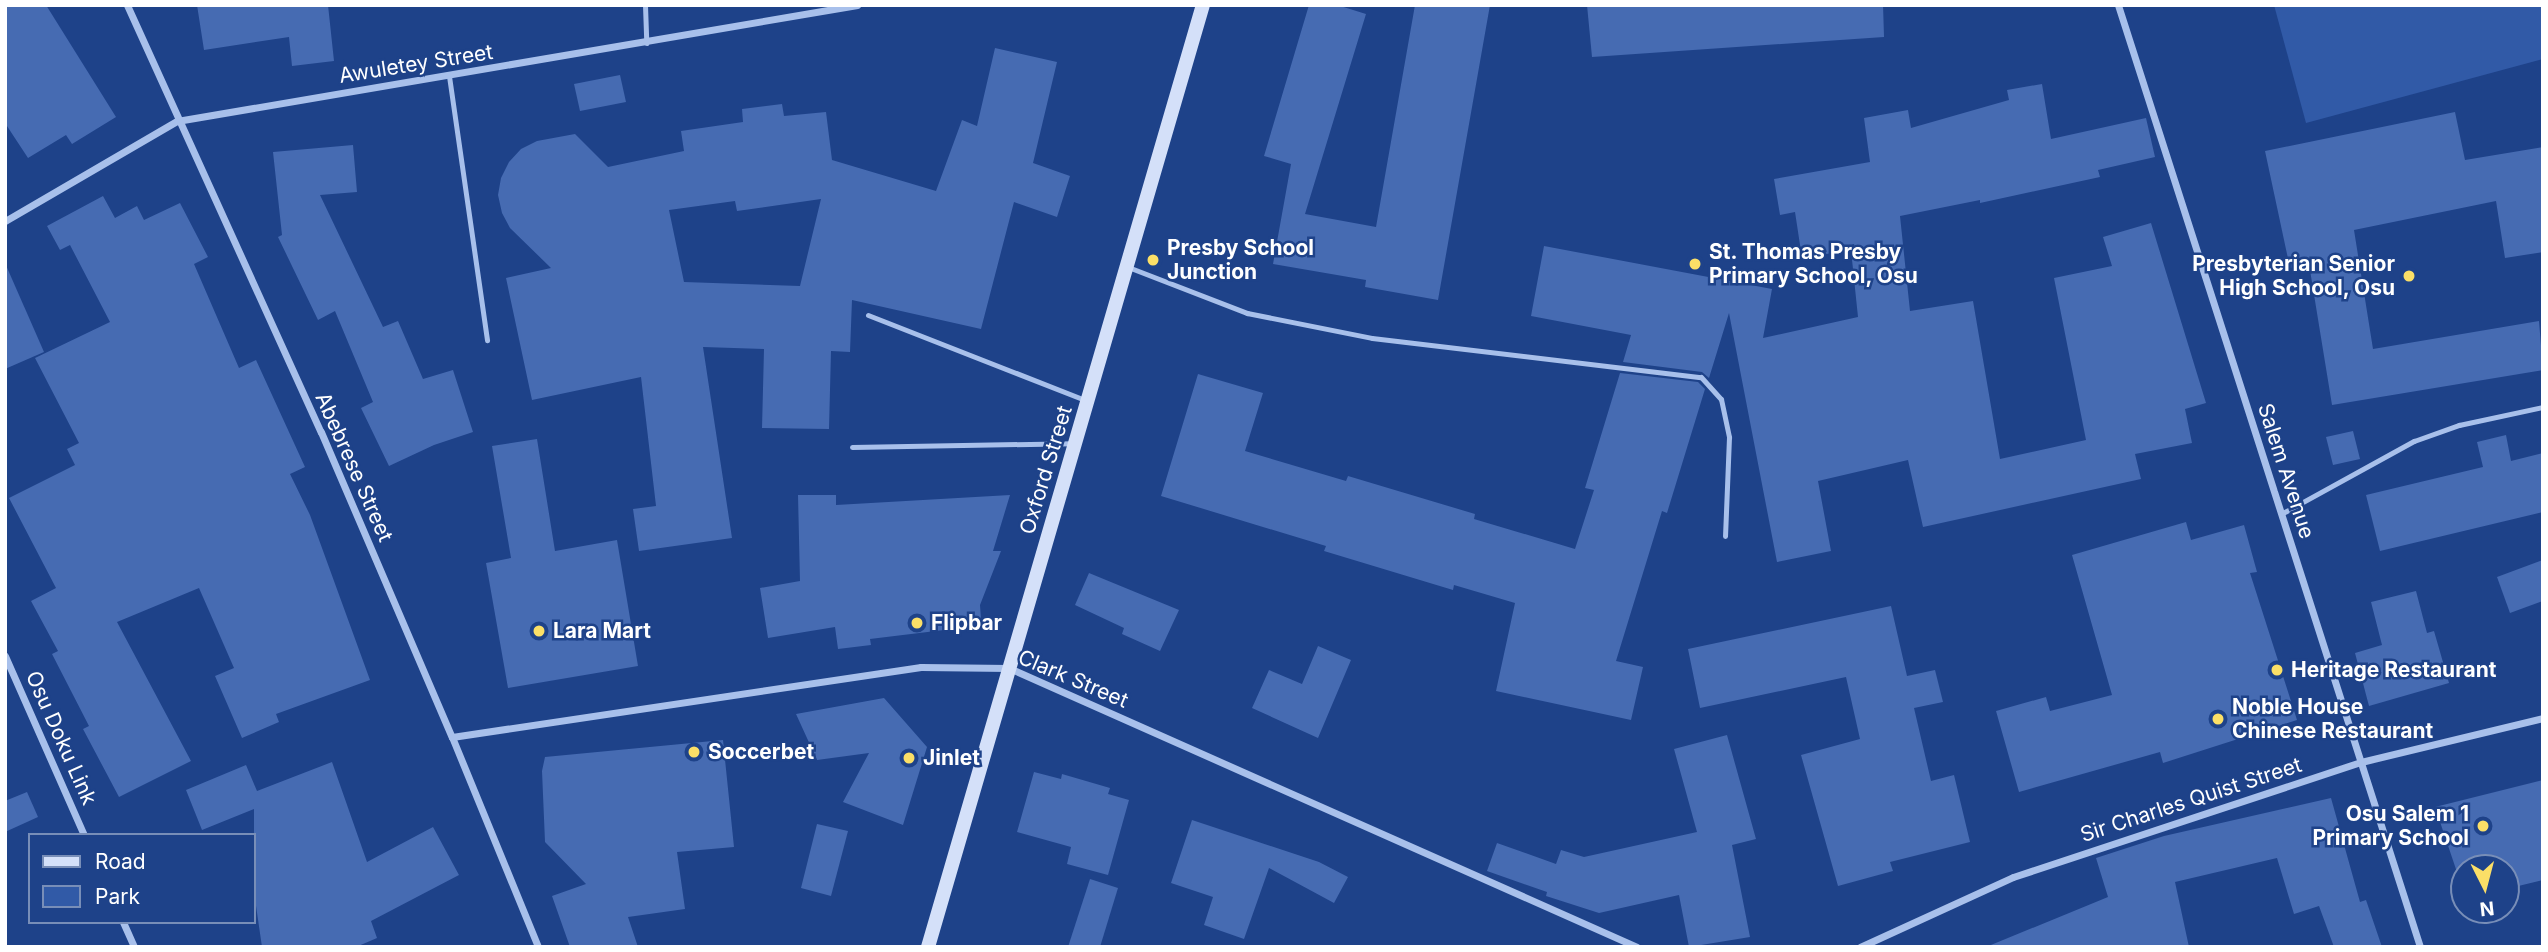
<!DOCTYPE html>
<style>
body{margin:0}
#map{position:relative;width:2548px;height:952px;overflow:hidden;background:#1e4289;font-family:Inter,sans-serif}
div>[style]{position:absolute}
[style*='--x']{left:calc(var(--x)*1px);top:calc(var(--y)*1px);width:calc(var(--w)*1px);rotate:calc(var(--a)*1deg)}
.green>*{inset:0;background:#315aa7}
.building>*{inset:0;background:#466bb2}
.service>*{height:5px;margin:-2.5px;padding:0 2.5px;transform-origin:2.5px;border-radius:2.5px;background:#a8c0eb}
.minor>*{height:7px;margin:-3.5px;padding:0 3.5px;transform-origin:3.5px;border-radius:3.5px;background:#a8c0eb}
.secondary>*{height:14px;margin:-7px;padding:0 7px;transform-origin:7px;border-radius:7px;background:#d4e0f9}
.dots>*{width:19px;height:19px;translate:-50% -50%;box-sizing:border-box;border:4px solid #1e4289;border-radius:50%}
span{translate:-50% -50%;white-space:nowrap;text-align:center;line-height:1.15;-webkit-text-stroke:5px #1e4289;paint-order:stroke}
.street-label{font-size:21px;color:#fff}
.poi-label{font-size:21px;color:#fff;font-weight:700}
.left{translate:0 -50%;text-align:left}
.right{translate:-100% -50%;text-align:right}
.frame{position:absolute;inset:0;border:7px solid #fff;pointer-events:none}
.legend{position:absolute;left:28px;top:833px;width:228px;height:91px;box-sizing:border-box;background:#1e4289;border:2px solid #788eb8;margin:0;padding:9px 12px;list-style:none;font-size:21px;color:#fff}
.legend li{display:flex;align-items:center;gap:14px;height:35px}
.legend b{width:35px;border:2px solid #788eb8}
.north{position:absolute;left:2450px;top:854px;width:70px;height:70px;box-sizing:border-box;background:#1e4289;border:2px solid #788eb8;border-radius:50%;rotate:174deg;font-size:19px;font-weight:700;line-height:28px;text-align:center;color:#fff}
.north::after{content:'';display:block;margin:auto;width:24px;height:32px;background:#fbdf67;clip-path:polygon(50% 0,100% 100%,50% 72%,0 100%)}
</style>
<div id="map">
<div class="green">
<i style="clip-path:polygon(2274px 5px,2543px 5px,2543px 59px,2306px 123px)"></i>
</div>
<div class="building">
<i style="clip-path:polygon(5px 5px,46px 5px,116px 117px,72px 144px,66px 135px,28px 158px,5px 123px)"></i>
<i style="clip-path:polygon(197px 5px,328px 5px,334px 61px,292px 66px,289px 37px,204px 50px)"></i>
<i style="clip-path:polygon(1309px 5px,1337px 5px,1366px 14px,1305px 214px,1376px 227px,1415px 5px,1490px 5px,1438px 300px,1365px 287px,1366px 280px,1273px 264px,1291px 164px,1264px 156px)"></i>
<i style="clip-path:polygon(1587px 5px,1883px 5px,1884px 37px,1592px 57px)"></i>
<i style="clip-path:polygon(evenodd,995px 48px,1057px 62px,1033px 163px,1070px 176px,1057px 217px,1014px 202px,981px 329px,852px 300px,850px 352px,831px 351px,829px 429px,762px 428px,764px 349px,703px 347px,732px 538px,639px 551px,633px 509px,656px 506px,641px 377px,532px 400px,506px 278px,551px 268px,510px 228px,502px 213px,498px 195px,501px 178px,509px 162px,521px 149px,537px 141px,575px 134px,608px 167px,684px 151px,681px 131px,743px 122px,742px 109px,782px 104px,784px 116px,826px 112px,832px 160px,936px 191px,962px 120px,977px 126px,995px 48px,821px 199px,800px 286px,684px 282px,669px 210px,735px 201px,737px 211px,821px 199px)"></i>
<i style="clip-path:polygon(620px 75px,626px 102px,580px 111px,574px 84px)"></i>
<i style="clip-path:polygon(2042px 84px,2051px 139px,2146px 118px,2155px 157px,2098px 170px,2100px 177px,1980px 203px,1980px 200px,1900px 216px,1910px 311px,1973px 301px,2000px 459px,2086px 440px,2054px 278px,2112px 266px,2103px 237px,2151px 223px,2206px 403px,2185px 409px,2192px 443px,2135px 454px,2141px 479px,1923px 527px,1908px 460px,1818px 481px,1831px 551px,1777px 562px,1729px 313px,1709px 378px,1702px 372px,1623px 362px,1631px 335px,1531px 316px,1544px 246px,1772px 289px,1763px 338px,1858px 317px,1851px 250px,1802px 258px,1795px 212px,1780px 215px,1774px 179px,1870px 162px,1864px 118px,1908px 110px,1911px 128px,2009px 100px,2007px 90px)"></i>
<i style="clip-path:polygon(2455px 112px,2465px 160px,2543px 147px,2543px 252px,2505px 258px,2496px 201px,2354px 230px,2373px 349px,2539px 321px,2543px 370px,2332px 405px,2309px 264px,2290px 268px,2265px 151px)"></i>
<i style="clip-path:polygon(353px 145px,357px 192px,320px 195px,383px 327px,398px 321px,423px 379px,453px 370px,473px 432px,434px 445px,389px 466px,361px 408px,373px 402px,335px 311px,318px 320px,278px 237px,282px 235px,273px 152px)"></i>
<i style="clip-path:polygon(103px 196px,115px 218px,137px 206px,144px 220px,180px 203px,208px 257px,194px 264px,239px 368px,256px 360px,305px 467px,290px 474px,310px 515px,370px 680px,276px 714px,279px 722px,242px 738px,215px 676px,234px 668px,199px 588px,117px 622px,191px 761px,119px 797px,83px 729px,89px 726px,52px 654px,58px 651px,31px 601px,56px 588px,9px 498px,75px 465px,67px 449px,79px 443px,35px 358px,110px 322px,70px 245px,60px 250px,47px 226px)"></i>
<i style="clip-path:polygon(5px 263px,44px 352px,5px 369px)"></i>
<i style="clip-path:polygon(1620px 373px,1698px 382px,1705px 389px,1667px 513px,1662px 511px,1616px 661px,1643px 667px,1631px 720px,1496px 691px,1515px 603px,1454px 585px,1453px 590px,1324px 551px,1326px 546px,1161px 496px,1198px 374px,1263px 393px,1245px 451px,1346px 481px,1348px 476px,1475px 514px,1474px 519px,1575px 549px,1594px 490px,1585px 488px)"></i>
<i style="clip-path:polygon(2353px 431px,2360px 459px,2333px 465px,2326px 437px)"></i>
<i style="clip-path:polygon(2506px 435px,2511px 461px,2543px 453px,2543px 512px,2380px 551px,2366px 495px,2483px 467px,2477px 442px)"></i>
<i style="clip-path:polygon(537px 439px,555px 551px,617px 540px,638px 666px,508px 688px,486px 563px,511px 558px,492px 446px)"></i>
<i style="clip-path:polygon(798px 495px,836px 495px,836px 505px,1010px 495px,993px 551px,1001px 551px,980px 605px,981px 619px,943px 622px,944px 630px,870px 639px,871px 645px,838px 649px,835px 627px,768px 638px,760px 588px,800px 581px)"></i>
<i style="clip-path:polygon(2186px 522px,2191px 540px,2244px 525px,2257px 572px,2250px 573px,2297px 720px,2163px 763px,2160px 752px,2019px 792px,1996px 711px,2046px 697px,2050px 711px,2112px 695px,2072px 555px)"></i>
<i style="clip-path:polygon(2543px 560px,2543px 601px,2510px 613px,2497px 577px)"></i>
<i style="clip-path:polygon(1089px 573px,1179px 610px,1160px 651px,1122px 634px,1124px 628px,1075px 605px)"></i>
<i style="clip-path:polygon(2416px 591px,2427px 633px,2434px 631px,2449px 683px,2369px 706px,2355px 653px,2382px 645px,2371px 602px)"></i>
<i style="clip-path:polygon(1891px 606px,1907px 676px,1935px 670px,1943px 702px,1914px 708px,1931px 781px,1954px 775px,1970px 842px,1890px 862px,1893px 871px,1838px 886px,1801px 755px,1860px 739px,1846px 677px,1700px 708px,1688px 649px)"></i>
<i style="clip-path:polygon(1318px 646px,1351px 660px,1318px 738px,1252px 708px,1269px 670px,1302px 684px)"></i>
<i style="clip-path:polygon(884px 698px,927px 747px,903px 825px,843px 802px,869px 753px,817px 760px,796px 714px)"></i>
<i style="clip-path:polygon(1727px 735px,1756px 839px,1732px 845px,1750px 937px,1689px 947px,1679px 895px,1599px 913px,1546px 896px,1547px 892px,1487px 871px,1497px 843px,1556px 864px,1561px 850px,1584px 857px,1697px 832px,1674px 749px)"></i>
<i style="clip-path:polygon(723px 740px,734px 847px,677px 852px,685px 909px,628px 917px,638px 947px,570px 947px,552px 896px,586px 884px,545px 842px,542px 771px,545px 757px)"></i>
<i style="clip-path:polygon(332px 762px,367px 862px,433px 827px,459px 875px,371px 921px,377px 938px,356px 947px,262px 947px,254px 892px,254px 809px,202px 830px,186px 790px,246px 765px,257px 791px)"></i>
<i style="clip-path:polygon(1034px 772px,1061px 779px,1062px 774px,1110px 788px,1108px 794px,1129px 800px,1108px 875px,1067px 864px,1071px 847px,1017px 832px)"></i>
<i style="clip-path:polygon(2543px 780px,2543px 880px,2506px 889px,2506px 868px,2464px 868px,2464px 893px,2435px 807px)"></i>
<i style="clip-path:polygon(27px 792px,38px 817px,5px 832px,5px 801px)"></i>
<i style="clip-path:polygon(2331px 798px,2360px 902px,2366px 900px,2382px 947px,2334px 947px,2319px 906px,2294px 914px,2277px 858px,2175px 882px,2189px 947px,1986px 947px,2108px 897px,2096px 858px,2164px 836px)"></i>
<i style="clip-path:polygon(1192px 820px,1319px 862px,1348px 877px,1334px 903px,1269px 868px,1244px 939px,1204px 925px,1213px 897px,1171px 883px)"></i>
<i style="clip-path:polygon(817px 824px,848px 831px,831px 896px,801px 888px)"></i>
<i style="clip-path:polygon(1090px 879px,1118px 888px,1100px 947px,1068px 947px)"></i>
</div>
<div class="service">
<i style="--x:645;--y:5;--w:38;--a:88"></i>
<i style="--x:449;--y:76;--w:267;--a:81.8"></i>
<i style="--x:1128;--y:267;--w:128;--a:21.1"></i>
<i style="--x:1247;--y:313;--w:127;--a:11.3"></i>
<i style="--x:1372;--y:338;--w:331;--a:6.8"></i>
<i style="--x:1701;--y:377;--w:30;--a:48"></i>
<i style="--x:1721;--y:399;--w:39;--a:78"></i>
<i style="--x:1729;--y:437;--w:99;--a:92.3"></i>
<i style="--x:868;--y:315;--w:233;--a:21.4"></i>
<i style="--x:852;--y:447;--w:221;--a:-1"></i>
<i style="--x:2281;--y:514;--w:152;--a:-28.8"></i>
<i style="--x:2414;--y:441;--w:48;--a:-19.6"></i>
<i style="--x:2459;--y:425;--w:86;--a:-12.1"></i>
</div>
<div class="minor">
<i style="--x:127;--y:5;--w:469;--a:65.6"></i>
<i style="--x:321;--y:432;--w:332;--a:66.8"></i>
<i style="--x:452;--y:737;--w:227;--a:67.7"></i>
<i style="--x:2118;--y:5;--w:989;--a:72.22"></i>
<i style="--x:5;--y:221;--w:199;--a:-30.2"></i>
<i style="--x:177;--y:121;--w:690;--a:-9.68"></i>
<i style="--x:5;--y:656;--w:196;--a:66.2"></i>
<i style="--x:452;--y:737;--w:474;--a:-8.5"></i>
<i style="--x:921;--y:667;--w:88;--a:0.7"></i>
<i style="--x:1009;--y:668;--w:687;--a:23.95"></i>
<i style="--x:123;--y:922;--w:27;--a:66"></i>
<i style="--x:1860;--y:947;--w:168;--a:-24.6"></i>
<i style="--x:2013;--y:877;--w:367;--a:-18.3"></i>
<i style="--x:2361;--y:762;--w:187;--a:-13.6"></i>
</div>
<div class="secondary">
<i style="--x:928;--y:947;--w:981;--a:-73.73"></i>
</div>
<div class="dots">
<i style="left:1153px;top:260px;background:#fbdf67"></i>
<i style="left:1695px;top:264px;background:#fbdf67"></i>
<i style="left:2409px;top:276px;background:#fbdf67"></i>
<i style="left:917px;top:623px;background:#fbdf67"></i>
<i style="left:539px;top:631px;background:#fbdf67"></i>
<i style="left:2277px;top:670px;background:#fbdf67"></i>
<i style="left:2218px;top:719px;background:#fbdf67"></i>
<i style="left:694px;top:752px;background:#fbdf67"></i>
<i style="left:909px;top:758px;background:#fbdf67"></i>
<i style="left:2483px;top:826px;background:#fbdf67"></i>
</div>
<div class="street-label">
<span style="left:416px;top:64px;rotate:-9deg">Awuletey Street</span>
<span style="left:354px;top:467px;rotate:66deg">Abebrese Street</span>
<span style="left:1046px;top:470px;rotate:-73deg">Oxford Street</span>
<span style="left:2286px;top:471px;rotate:72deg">Salem Avenue</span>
<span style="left:1073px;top:679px;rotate:23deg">Clark Street</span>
<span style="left:61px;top:738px;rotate:66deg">Osu Doku Link</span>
<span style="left:2191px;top:800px;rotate:-18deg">Sir Charles Quist Street</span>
</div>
<div class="poi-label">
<span class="left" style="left:1167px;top:260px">Presby School<br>Junction</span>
<span class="left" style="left:1709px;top:264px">St. Thomas Presby<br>Primary School, Osu</span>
<span class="right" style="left:2395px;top:276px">Presbyterian Senior<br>High School, Osu</span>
<span class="left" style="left:931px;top:623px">Flipbar</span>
<span class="left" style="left:553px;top:631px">Lara Mart</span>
<span class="left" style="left:2291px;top:670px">Heritage Restaurant</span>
<span class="left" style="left:2232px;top:719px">Noble House<br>Chinese Restaurant</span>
<span class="left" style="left:708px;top:752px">Soccerbet</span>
<span class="left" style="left:923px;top:758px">Jinlet</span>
<span class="right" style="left:2469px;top:826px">Osu Salem 1<br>Primary School</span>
</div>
<div class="frame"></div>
<ul class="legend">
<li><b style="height:9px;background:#d4e0f9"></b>Road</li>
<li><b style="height:19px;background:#315aa7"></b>Park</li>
</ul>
<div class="north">N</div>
</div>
